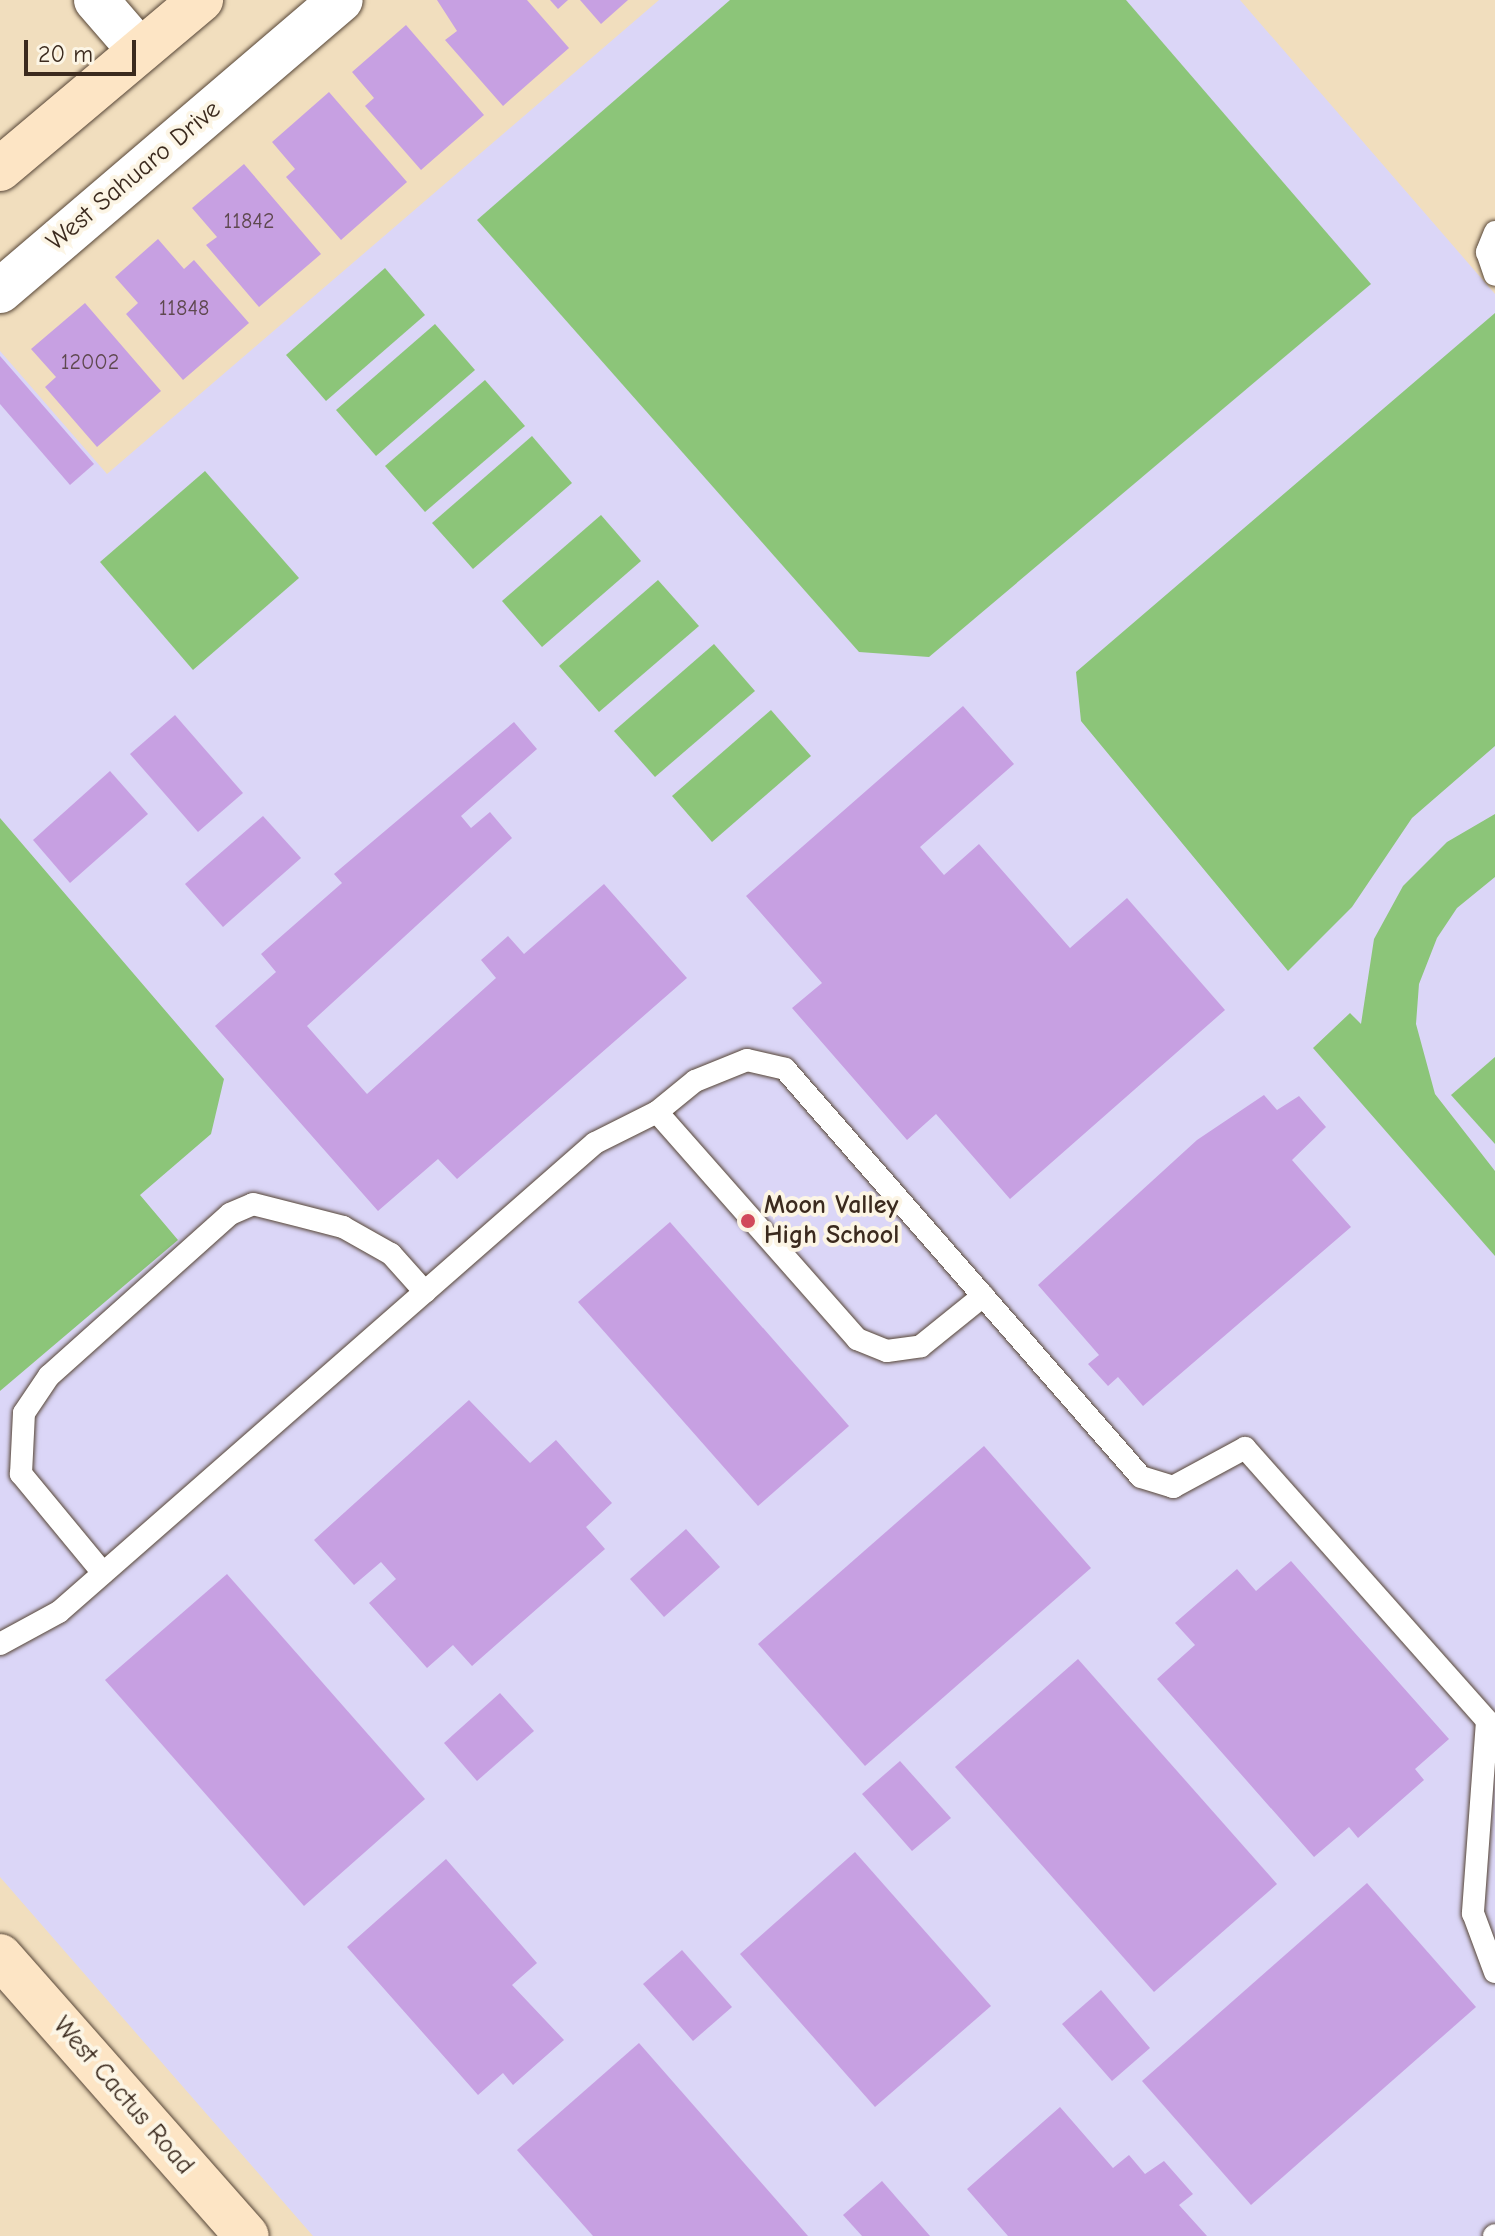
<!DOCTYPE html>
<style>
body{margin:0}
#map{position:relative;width:1495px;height:2236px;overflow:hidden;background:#f1debe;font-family:"Comic Neue",sans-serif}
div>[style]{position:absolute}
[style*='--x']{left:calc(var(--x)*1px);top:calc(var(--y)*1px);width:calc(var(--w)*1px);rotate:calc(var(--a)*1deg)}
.built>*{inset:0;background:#dbd6f7}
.green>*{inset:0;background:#8cc579}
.building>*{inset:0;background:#c7a0e2}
.roads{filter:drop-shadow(0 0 2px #564536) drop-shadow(0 0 2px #564536)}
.service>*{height:22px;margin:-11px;padding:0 11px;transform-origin:11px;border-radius:11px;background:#fff}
.minor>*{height:44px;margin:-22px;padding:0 22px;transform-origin:22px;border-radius:22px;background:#fff}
.secondary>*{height:44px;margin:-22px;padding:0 22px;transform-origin:22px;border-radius:22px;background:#fde5c5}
.dots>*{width:22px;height:22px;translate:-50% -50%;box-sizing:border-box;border:4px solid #fcf5e5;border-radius:50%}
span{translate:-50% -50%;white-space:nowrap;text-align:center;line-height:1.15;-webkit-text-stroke:8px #fcf5e5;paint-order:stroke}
.number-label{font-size:22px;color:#5e484f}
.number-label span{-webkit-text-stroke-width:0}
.street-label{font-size:26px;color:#3b2a1e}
.poi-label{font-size:26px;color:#3b2a1e;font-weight:700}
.left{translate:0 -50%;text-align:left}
.scale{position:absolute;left:24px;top:40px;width:112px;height:36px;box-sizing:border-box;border:4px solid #3b2a1e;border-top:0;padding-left:10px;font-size:24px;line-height:28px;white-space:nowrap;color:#3b2a1e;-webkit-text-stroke:6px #fcf5e5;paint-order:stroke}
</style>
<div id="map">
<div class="built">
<i style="clip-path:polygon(659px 0,1240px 0,1495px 294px,1495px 2236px,313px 2236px,0 1877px,0 351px,107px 474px)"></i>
</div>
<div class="green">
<i style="clip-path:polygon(730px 0,1126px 0,1371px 284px,929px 657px,859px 652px,477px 220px)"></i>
<i style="clip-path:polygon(385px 268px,425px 315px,326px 401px,286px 355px)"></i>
<i style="clip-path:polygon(1495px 313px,1495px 746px,1412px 818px,1352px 907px,1288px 971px,1081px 721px,1076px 672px)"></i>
<i style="clip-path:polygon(435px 324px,475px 370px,376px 456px,336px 410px)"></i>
<i style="clip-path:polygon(485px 380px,525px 426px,425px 512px,385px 466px)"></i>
<i style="clip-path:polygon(532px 436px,572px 483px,473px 569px,432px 523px)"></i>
<i style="clip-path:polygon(205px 471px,299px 578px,193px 670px,100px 562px)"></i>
<i style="clip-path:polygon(601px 515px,641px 561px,542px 647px,502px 601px)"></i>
<i style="clip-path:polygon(658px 580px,699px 626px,599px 712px,559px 666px)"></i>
<i style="clip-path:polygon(714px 644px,755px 691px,655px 777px,614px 731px)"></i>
<i style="clip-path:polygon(771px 710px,811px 756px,712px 842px,672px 796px)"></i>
<i style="clip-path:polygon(1495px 814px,1495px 877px,1457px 908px,1437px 938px,1419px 984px,1416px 1024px,1435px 1094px,1495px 1171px,1495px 1256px,1313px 1048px,1350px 1013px,1361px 1024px,1374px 939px,1403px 886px,1447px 842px)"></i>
<i style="clip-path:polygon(0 818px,224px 1079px,211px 1134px,140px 1195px,178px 1240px,0 1391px)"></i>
<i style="clip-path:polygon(1495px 1057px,1495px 1144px,1451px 1095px)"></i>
</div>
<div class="building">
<i style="clip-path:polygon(437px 0,527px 0,569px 48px,503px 106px,445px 40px,457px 31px)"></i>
<i style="clip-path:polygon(550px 0,568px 0,558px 9px)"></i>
<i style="clip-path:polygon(580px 0,628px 0,601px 24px)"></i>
<i style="clip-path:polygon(406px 25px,484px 115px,421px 170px,365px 106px,374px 98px,352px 72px)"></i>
<i style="clip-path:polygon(329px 92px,407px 182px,341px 240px,286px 177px,295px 169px,272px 142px)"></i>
<i style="clip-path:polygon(244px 164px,321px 254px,259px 307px,206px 245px,217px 237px,192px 208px)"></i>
<i style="clip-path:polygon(158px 239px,184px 269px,194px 260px,249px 323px,183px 380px,126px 314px,138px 303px,115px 277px)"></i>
<i style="clip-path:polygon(85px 303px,161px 391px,97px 447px,45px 387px,56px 377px,31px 349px)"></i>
<i style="clip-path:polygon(0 356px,94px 464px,70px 485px,0 404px)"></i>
<i style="clip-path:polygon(963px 706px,1014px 764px,920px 847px,944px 875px,979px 844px,1070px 948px,1127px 898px,1225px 1010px,1010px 1199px,936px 1114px,907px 1140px,792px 1008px,822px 983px,746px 896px)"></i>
<i style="clip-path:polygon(175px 715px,243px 793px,198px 832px,130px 754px)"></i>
<i style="clip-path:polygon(514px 722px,537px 749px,461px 816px,471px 828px,490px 812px,512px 838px,307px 1026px,367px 1094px,496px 978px,481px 960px,508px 936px,524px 954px,604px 884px,687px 978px,457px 1179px,438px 1159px,378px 1211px,215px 1026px,276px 972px,261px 954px,342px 883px,334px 874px)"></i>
<i style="clip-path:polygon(110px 771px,148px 814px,70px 883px,33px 840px)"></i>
<i style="clip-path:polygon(263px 816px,301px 858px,223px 927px,185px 884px)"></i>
<i style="clip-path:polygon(1264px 1095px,1277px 1110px,1299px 1096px,1326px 1127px,1292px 1160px,1351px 1227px,1143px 1406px,1118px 1377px,1108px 1386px,1088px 1364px,1099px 1355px,1038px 1285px,1197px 1140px)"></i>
<i style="clip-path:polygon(670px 1222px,849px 1426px,758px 1506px,578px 1302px)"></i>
<i style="clip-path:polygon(469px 1400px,530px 1463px,556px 1440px,612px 1503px,586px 1527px,605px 1549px,472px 1666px,453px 1645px,427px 1668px,369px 1603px,396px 1579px,381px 1562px,354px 1585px,314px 1540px)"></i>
<i style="clip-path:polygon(984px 1446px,1091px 1568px,865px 1766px,758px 1644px)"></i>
<i style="clip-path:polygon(686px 1529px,720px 1567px,664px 1617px,630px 1579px)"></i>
<i style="clip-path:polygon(1291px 1561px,1449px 1739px,1415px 1769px,1424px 1780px,1358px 1838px,1349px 1827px,1314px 1857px,1157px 1679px,1195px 1645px,1175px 1623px,1237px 1569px,1256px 1591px)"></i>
<i style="clip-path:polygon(227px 1574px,425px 1799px,304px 1906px,105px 1680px)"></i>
<i style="clip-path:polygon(1078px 1659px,1277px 1884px,1154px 1992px,955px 1767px)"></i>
<i style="clip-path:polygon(500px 1693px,534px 1731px,477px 1781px,444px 1743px)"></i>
<i style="clip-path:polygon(900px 1761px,951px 1818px,912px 1851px,862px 1794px)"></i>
<i style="clip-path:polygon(855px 1852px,991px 2006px,875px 2107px,740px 1954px)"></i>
<i style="clip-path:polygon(446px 1859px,537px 1963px,512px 1985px,564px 2040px,513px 2085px,503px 2073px,478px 2095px,347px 1947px)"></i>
<i style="clip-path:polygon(1367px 1883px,1476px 2007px,1251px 2205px,1142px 2081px)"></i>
<i style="clip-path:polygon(682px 1950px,732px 2007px,693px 2041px,643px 1984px)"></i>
<i style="clip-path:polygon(1101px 1990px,1150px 2048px,1112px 2081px,1062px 2024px)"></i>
<i style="clip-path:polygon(639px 2043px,808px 2236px,593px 2236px,517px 2150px)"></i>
<i style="clip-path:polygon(1060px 2107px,1113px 2168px,1129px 2155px,1145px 2174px,1164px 2161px,1193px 2194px,1179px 2205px,1207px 2236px,1008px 2236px,967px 2189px)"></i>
<i style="clip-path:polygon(882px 2181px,930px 2236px,862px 2236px,843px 2215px)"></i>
</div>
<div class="roads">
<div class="service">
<i style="--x:1495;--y:232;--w:22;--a:112"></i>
<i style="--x:1487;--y:252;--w:24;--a:71"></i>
<i style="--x:657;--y:1112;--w:303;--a:48.6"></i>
<i style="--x:857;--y:1339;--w:32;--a:22"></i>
<i style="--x:887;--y:1351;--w:34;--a:-8"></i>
<i style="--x:921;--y:1346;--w:80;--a:-38.9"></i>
<i style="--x:103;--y:1573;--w:129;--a:-129.6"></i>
<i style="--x:21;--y:1474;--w:61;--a:-87.2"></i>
<i style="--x:24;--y:1413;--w:45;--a:-56"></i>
<i style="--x:49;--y:1376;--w:243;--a:-41.8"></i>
<i style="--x:230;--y:1214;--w:25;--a:-23"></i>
<i style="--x:253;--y:1204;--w:93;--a:14.3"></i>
<i style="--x:343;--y:1227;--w:55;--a:29.4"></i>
<i style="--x:391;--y:1254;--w:51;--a:48.2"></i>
<i style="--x:0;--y:1644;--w:67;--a:-28.5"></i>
<i style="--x:59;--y:1612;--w:712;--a:-41.19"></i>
<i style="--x:595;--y:1143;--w:69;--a:-26.6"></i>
<i style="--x:657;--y:1112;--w:49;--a:-39.2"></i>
<i style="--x:695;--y:1081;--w:56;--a:-22"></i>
<i style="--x:747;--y:1060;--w:39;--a:13"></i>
<i style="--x:785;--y:1069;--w:541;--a:48.89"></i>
<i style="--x:1141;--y:1477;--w:34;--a:17"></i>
<i style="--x:1173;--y:1487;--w:82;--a:-28.4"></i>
<i style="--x:1245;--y:1448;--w:365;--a:48.4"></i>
<i style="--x:1487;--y:1721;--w:193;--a:94.2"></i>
<i style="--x:1473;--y:1913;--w:63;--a:69.6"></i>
<i style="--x:1494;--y:2236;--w:1;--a:-45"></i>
</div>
<div class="minor">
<i style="--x:96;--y:0;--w:67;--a:49.2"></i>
<i style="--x:0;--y:291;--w:448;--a:-40.5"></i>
</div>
<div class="secondary">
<i style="--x:0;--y:169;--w:263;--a:-40.1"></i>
<i style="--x:0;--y:1956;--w:373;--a:48.6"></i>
</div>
</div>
<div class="dots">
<i style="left:748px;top:1221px;background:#d1495b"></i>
</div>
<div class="number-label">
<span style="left:249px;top:222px">11842</span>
<span style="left:184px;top:309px">11848</span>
<span style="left:90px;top:363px">12002</span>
</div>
<div class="street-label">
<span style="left:134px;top:176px;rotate:-40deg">West Sahuaro Drive</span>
<span style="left:123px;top:2096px;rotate:49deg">West Cactus Road</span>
</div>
<div class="poi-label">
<span class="left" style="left:764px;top:1221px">Moon Valley<br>High School</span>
</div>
<div class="scale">20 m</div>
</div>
